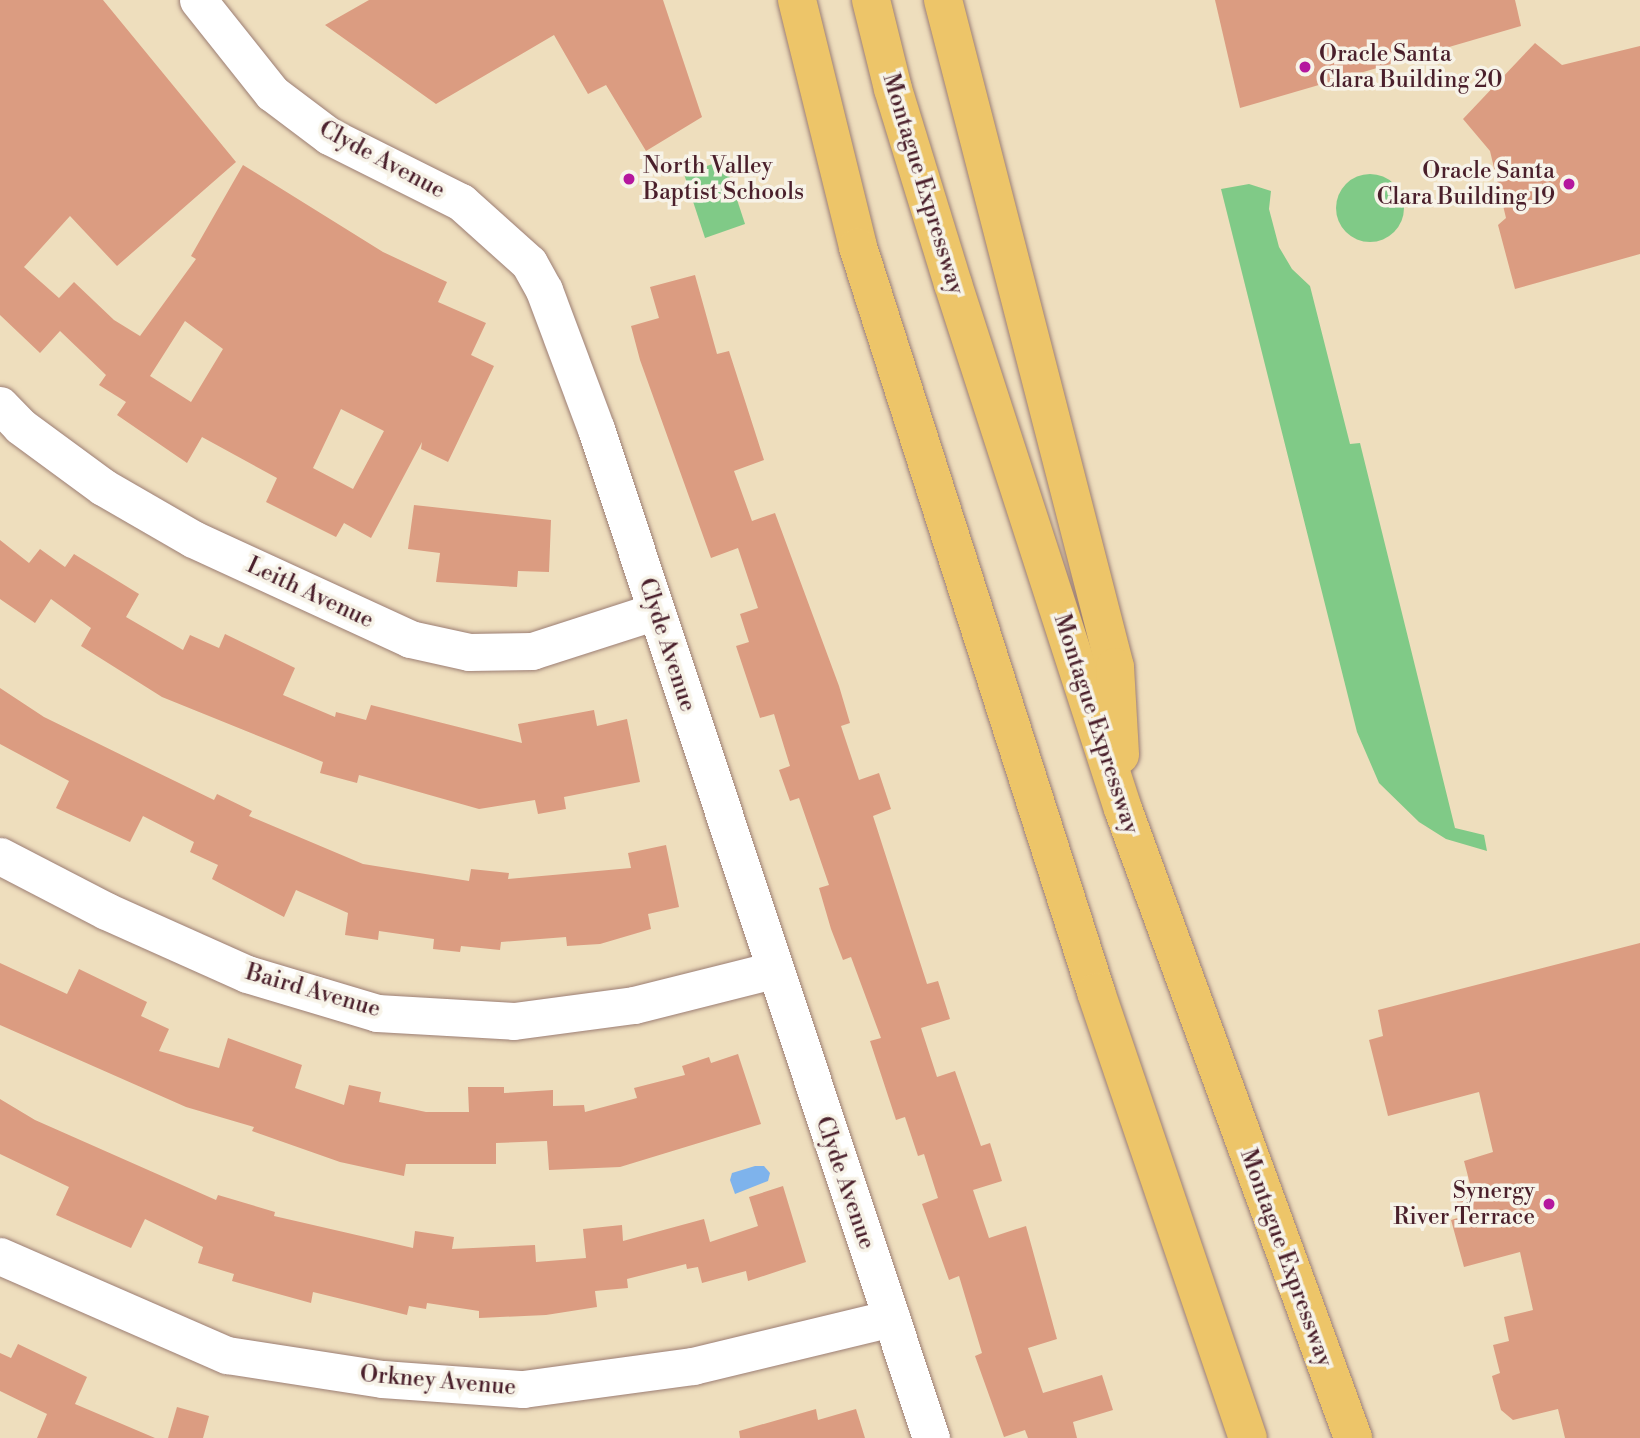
<!DOCTYPE html>
<style>
body{margin:0}
#map{position:relative;width:1640px;height:1438px;overflow:hidden;background:#eedebd;font-family:"Libre Bodoni",serif}
div>[style]{position:absolute}
[style*='--x']{left:calc(var(--x)*1px);top:calc(var(--y)*1px);width:calc(var(--w)*1px);rotate:calc(var(--a)*1deg)}
.green>*{inset:0;background:#80ca87}
.round{border-radius:50%}
.water>*{inset:0;background:#7eb3ec}
.building>*{inset:0;background:#db9c81}
.roads{filter:drop-shadow(0 0 2px #9c7e74) drop-shadow(0 0 2px #9c7e74)}
.minor>*{height:37px;margin:-18.5px;padding:0 18.5px;transform-origin:18.5px;border-radius:18.5px;background:#fff}
.trunk>*{height:38px;margin:-19px;padding:0 19px;transform-origin:19px;border-radius:19px;background:#edc569}
.dots>*{width:19px;height:19px;translate:-50% -50%;box-sizing:border-box;border:4px solid #f7f3e8;border-radius:50%}
span{translate:-50% -50%;white-space:nowrap;text-align:center;line-height:1.15;-webkit-text-stroke:7px #f7f3e8;paint-order:stroke}
.poi-label{font-size:23px;color:#4a1f2b}
.left{translate:0 -50%;text-align:left}
.right{translate:-100% -50%;text-align:right}
.street-label{font-size:23px;color:#4a1f2b}
</style>
<div id="map">
<div class="green">
<i style="clip-path:polygon(724px 160px,745px 224px,705px 238px,684px 174px)"></i>
<i class="round" style="left:1336px;top:174px;width:68px;height:68px"></i>
<i style="clip-path:polygon(1249px 184px,1271px 191px,1269px 209px,1279px 247px,1292px 269px,1310px 286px,1350px 444px,1360px 443px,1455px 828px,1484px 835px,1487px 851px,1446px 839px,1419px 822px,1379px 783px,1357px 732px,1221px 189px)"></i>
</div>
<div class="water">
<i style="clip-path:polygon(755px 1166px,764px 1166px,770px 1173px,768px 1181px,735px 1194px,730px 1180px,732px 1173px)"></i>
</div>
<div class="building">
<i style="clip-path:polygon(evenodd,0 0,103px 0,236px 162px,117px 266px,70px 216px,24px 267px,59px 298px,74px 282px,114px 320px,140px 336px,196px 259px,191px 256px,243px 165px,383px 252px,447px 282px,438px 302px,486px 323px,471px 355px,494px 366px,448px 462px,421px 449px,422px 442px,371px 538px,344px 523px,336px 537px,266px 502px,277px 478px,202px 437px,187px 463px,117px 415px,126px 402px,99px 385px,106px 375px,60px 331px,40px 353px,0 315px,0 0,185px 321px,223px 349px,191px 402px,150px 376px,185px 321px,0 0,341px 409px,384px 431px,353px 489px,313px 468px,341px 409px)"></i>
<i style="clip-path:polygon(369px 0,663px 0,702px 117px,646px 151px,606px 85px,588px 94px,554px 35px,436px 104px,325px 25px)"></i>
<i style="clip-path:polygon(1215px 0,1515px 0,1521px 26px,1240px 108px)"></i>
<i style="clip-path:polygon(1535px 43px,1562px 65px,1640px 46px,1640px 254px,1515px 289px,1498px 225px,1506px 218px,1490px 151px,1463px 119px)"></i>
<i style="clip-path:polygon(695px 275px,717px 354px,729px 351px,764px 460px,734px 471px,752px 521px,775px 513px,839px 686px,850px 723px,841px 726px,859px 780px,879px 773px,891px 809px,873px 816px,927px 984px,938px 981px,950px 1019px,921px 1028px,937px 1077px,955px 1071px,981px 1146px,990px 1143px,1002px 1181px,973px 1190px,989px 1238px,1026px 1226px,1057px 1339px,1028px 1348px,1043px 1393px,1102px 1375px,1113px 1410px,1073px 1422px,1077px 1438px,1028px 1438px,1025px 1430px,1004px 1437px,975px 1356px,982px 1353px,959px 1276px,949px 1280px,922px 1204px,938px 1198px,924px 1154px,918px 1156px,905px 1117px,896px 1120px,870px 1041px,881px 1038px,851px 957px,843px 960px,831px 929px,819px 888px,829px 885px,799px 798px,790px 801px,779px 770px,790px 766px,774px 714px,760px 718px,736px 646px,749px 642px,740px 614px,758px 608px,738px 548px,711px 558px,640px 360px,631px 326px,659px 318px,650px 287px)"></i>
<i style="clip-path:polygon(414px 505px,551px 520px,549px 572px,518px 571px,517px 587px,436px 582px,440px 553px,408px 549px)"></i>
<i style="clip-path:polygon(0 540px,29px 563px,40px 549px,65px 567px,74px 554px,139px 594px,126px 617px,183px 650px,190px 635px,219px 648px,225px 634px,295px 668px,283px 695px,335px 717px,336px 712px,366px 720px,371px 705px,522px 743px,518px 724px,594px 710px,597px 726px,627px 719px,640px 782px,564px 797px,566px 809px,538px 814px,535px 800px,479px 809px,359px 775px,357px 783px,320px 773px,323px 762px,162px 697px,81px 646px,91px 628px,51px 599px,35px 623px,0 599px)"></i>
<i style="clip-path:polygon(0 688px,44px 717px,144px 766px,214px 800px,217px 794px,252px 811px,249px 816px,363px 864px,469px 881px,471px 869px,509px 873px,508px 879px,631px 868px,628px 853px,666px 845px,679px 907px,648px 914px,651px 929px,600px 944px,567px 946px,566px 937px,501px 942px,500px 950px,461px 946px,460px 952px,433px 949px,434px 939px,379px 931px,378px 940px,345px 935px,348px 913px,296px 890px,284px 917px,212px 879px,218px 865px,190px 852px,194px 842px,143px 816px,130px 842px,56px 808px,69px 781px,0 744px)"></i>
<i style="clip-path:polygon(1640px 943px,1640px 1438px,1565px 1438px,1558px 1409px,1513px 1420px,1501px 1410px,1492px 1376px,1500px 1373px,1493px 1345px,1509px 1341px,1504px 1317px,1533px 1310px,1520px 1252px,1464px 1267px,1451px 1220px,1461px 1217px,1454px 1190px,1470px 1184px,1464px 1161px,1493px 1152px,1479px 1092px,1388px 1116px,1369px 1040px,1383px 1036px,1378px 1010px)"></i>
<i style="clip-path:polygon(0 963px,67px 994px,79px 969px,147px 1002px,141px 1016px,169px 1029px,159px 1051px,219px 1068px,228px 1038px,302px 1065px,295px 1088px,344px 1105px,349px 1085px,381px 1092px,379px 1102px,426px 1112px,469px 1112px,468px 1087px,504px 1087px,504px 1093px,553px 1090px,553px 1106px,584px 1105px,585px 1112px,637px 1098px,634px 1088px,685px 1075px,682px 1066px,709px 1057px,711px 1063px,738px 1054px,761px 1124px,620px 1167px,549px 1170px,547px 1141px,496px 1143px,496px 1164px,406px 1164px,404px 1176px,340px 1162px,252px 1131px,254px 1127px,186px 1107px,0 1025px)"></i>
<i style="clip-path:polygon(0 1099px,35px 1120px,216px 1200px,218px 1195px,275px 1212px,274px 1216px,413px 1248px,415px 1231px,454px 1237px,452px 1249px,535px 1245px,536px 1262px,586px 1258px,583px 1229px,622px 1225px,623px 1241px,704px 1219px,710px 1242px,758px 1226px,749px 1197px,783px 1186px,806px 1262px,748px 1281px,746px 1271px,702px 1283px,698px 1267px,687px 1269px,686px 1264px,627px 1279px,628px 1288px,595px 1291px,597px 1307px,546px 1315px,479px 1318px,479px 1311px,427px 1303px,426px 1309px,409px 1306px,407px 1315px,313px 1292px,311px 1303px,232px 1281px,234px 1274px,198px 1263px,203px 1247px,145px 1219px,131px 1248px,56px 1215px,69px 1187px,0 1154px)"></i>
<i style="clip-path:polygon(18px 1344px,87px 1377px,75px 1404px,155px 1438px,37px 1438px,47px 1414px,0 1391px,0 1353px,11px 1358px)"></i>
<i style="clip-path:polygon(177px 1407px,209px 1416px,203px 1438px,168px 1438px)"></i>
<i style="clip-path:polygon(816px 1409px,818px 1420px,856px 1409px,865px 1438px,740px 1438px,739px 1431px)"></i>
</div>
<div class="roads">
<div class="minor">
<i style="--x:198;--y:0;--w:119;--a:51.5"></i>
<i style="--x:272;--y:93;--w:71;--a:37"></i>
<i style="--x:329;--y:136;--w:148;--a:26.6"></i>
<i style="--x:461;--y:202;--w:91;--a:41.9"></i>
<i style="--x:529;--y:263;--w:31;--a:61"></i>
<i style="--x:544;--y:290;--w:148;--a:69.5"></i>
<i style="--x:596;--y:429;--w:1063;--a:71.63"></i>
<i style="--x:0;--y:405;--w:29;--a:46"></i>
<i style="--x:20;--y:426;--w:103;--a:36.3"></i>
<i style="--x:103;--y:487;--w:104;--a:30"></i>
<i style="--x:193;--y:539;--w:239;--a:24.7"></i>
<i style="--x:410;--y:639;--w:60;--a:12.4"></i>
<i style="--x:469;--y:652;--w:63;--a:-0.9"></i>
<i style="--x:532;--y:651;--w:130;--a:-17.9"></i>
<i style="--x:0;--y:856;--w:119;--a:27.4"></i>
<i style="--x:106;--y:911;--w:154;--a:24.1"></i>
<i style="--x:247;--y:974;--w:136;--a:16.7"></i>
<i style="--x:377;--y:1013;--w:137;--a:3.3"></i>
<i style="--x:514;--y:1021;--w:121;--a:-7.6"></i>
<i style="--x:634;--y:1005;--w:143;--a:-14.1"></i>
<i style="--x:0;--y:1256;--w:248;--a:23.6"></i>
<i style="--x:227;--y:1355;--w:157;--a:8.8"></i>
<i style="--x:382;--y:1379;--w:141;--a:4.1"></i>
<i style="--x:523;--y:1389;--w:172;--a:-7.7"></i>
<i style="--x:693;--y:1366;--w:204;--a:-13.6"></i>
</div>
<div class="trunk">
<i style="--x:797;--y:0;--w:254;--a:76.1"></i>
<i style="--x:858;--y:247;--w:782;--a:72.28"></i>
<i style="--x:1096;--y:992;--w:471;--a:71.2"></i>
<i style="--x:871;--y:0;--w:92;--a:76.1"></i>
<i style="--x:893;--y:89;--w:204;--a:72.9"></i>
<i style="--x:953;--y:284;--w:552;--a:72.06"></i>
<i style="--x:1123;--y:809;--w:670;--a:69.91"></i>
<i style="--x:943;--y:0;--w:689;--a:75.54"></i>
<i style="--x:1115;--y:667;--w:88;--a:86.7"></i>
</div>
</div>
<div class="dots">
<i style="left:1305px;top:67px;background:#b5179e"></i>
<i style="left:629px;top:179px;background:#b5179e"></i>
<i style="left:1569px;top:184px;background:#b5179e"></i>
<i style="left:1549px;top:1204px;background:#b5179e"></i>
</div>
<div class="poi-label">
<span class="left" style="left:1319px;top:67px">Oracle Santa<br>Clara Building 20</span>
<span class="left" style="left:643px;top:179px">North Valley<br>Baptist Schools</span>
<span class="right" style="left:1555px;top:184px">Oracle Santa<br>Clara Building 19</span>
<span class="right" style="left:1535px;top:1204px">Synergy<br>River Terrace</span>
</div>
<div class="street-label">
<span style="left:382px;top:160px;rotate:28deg">Clyde Avenue</span>
<span style="left:923px;top:184px;rotate:73deg">Montague Expressway</span>
<span style="left:310px;top:593px;rotate:25deg">Leith Avenue</span>
<span style="left:667px;top:645px;rotate:72deg">Clyde Avenue</span>
<span style="left:1096px;top:724px;rotate:72deg">Montague Expressway</span>
<span style="left:313px;top:991px;rotate:16deg">Baird Avenue</span>
<span style="left:845px;top:1183px;rotate:71deg">Clyde Avenue</span>
<span style="left:1286px;top:1258px;rotate:70deg">Montague Expressway</span>
<span style="left:438px;top:1381px;rotate:5deg">Orkney Avenue</span>
</div>
</div>
